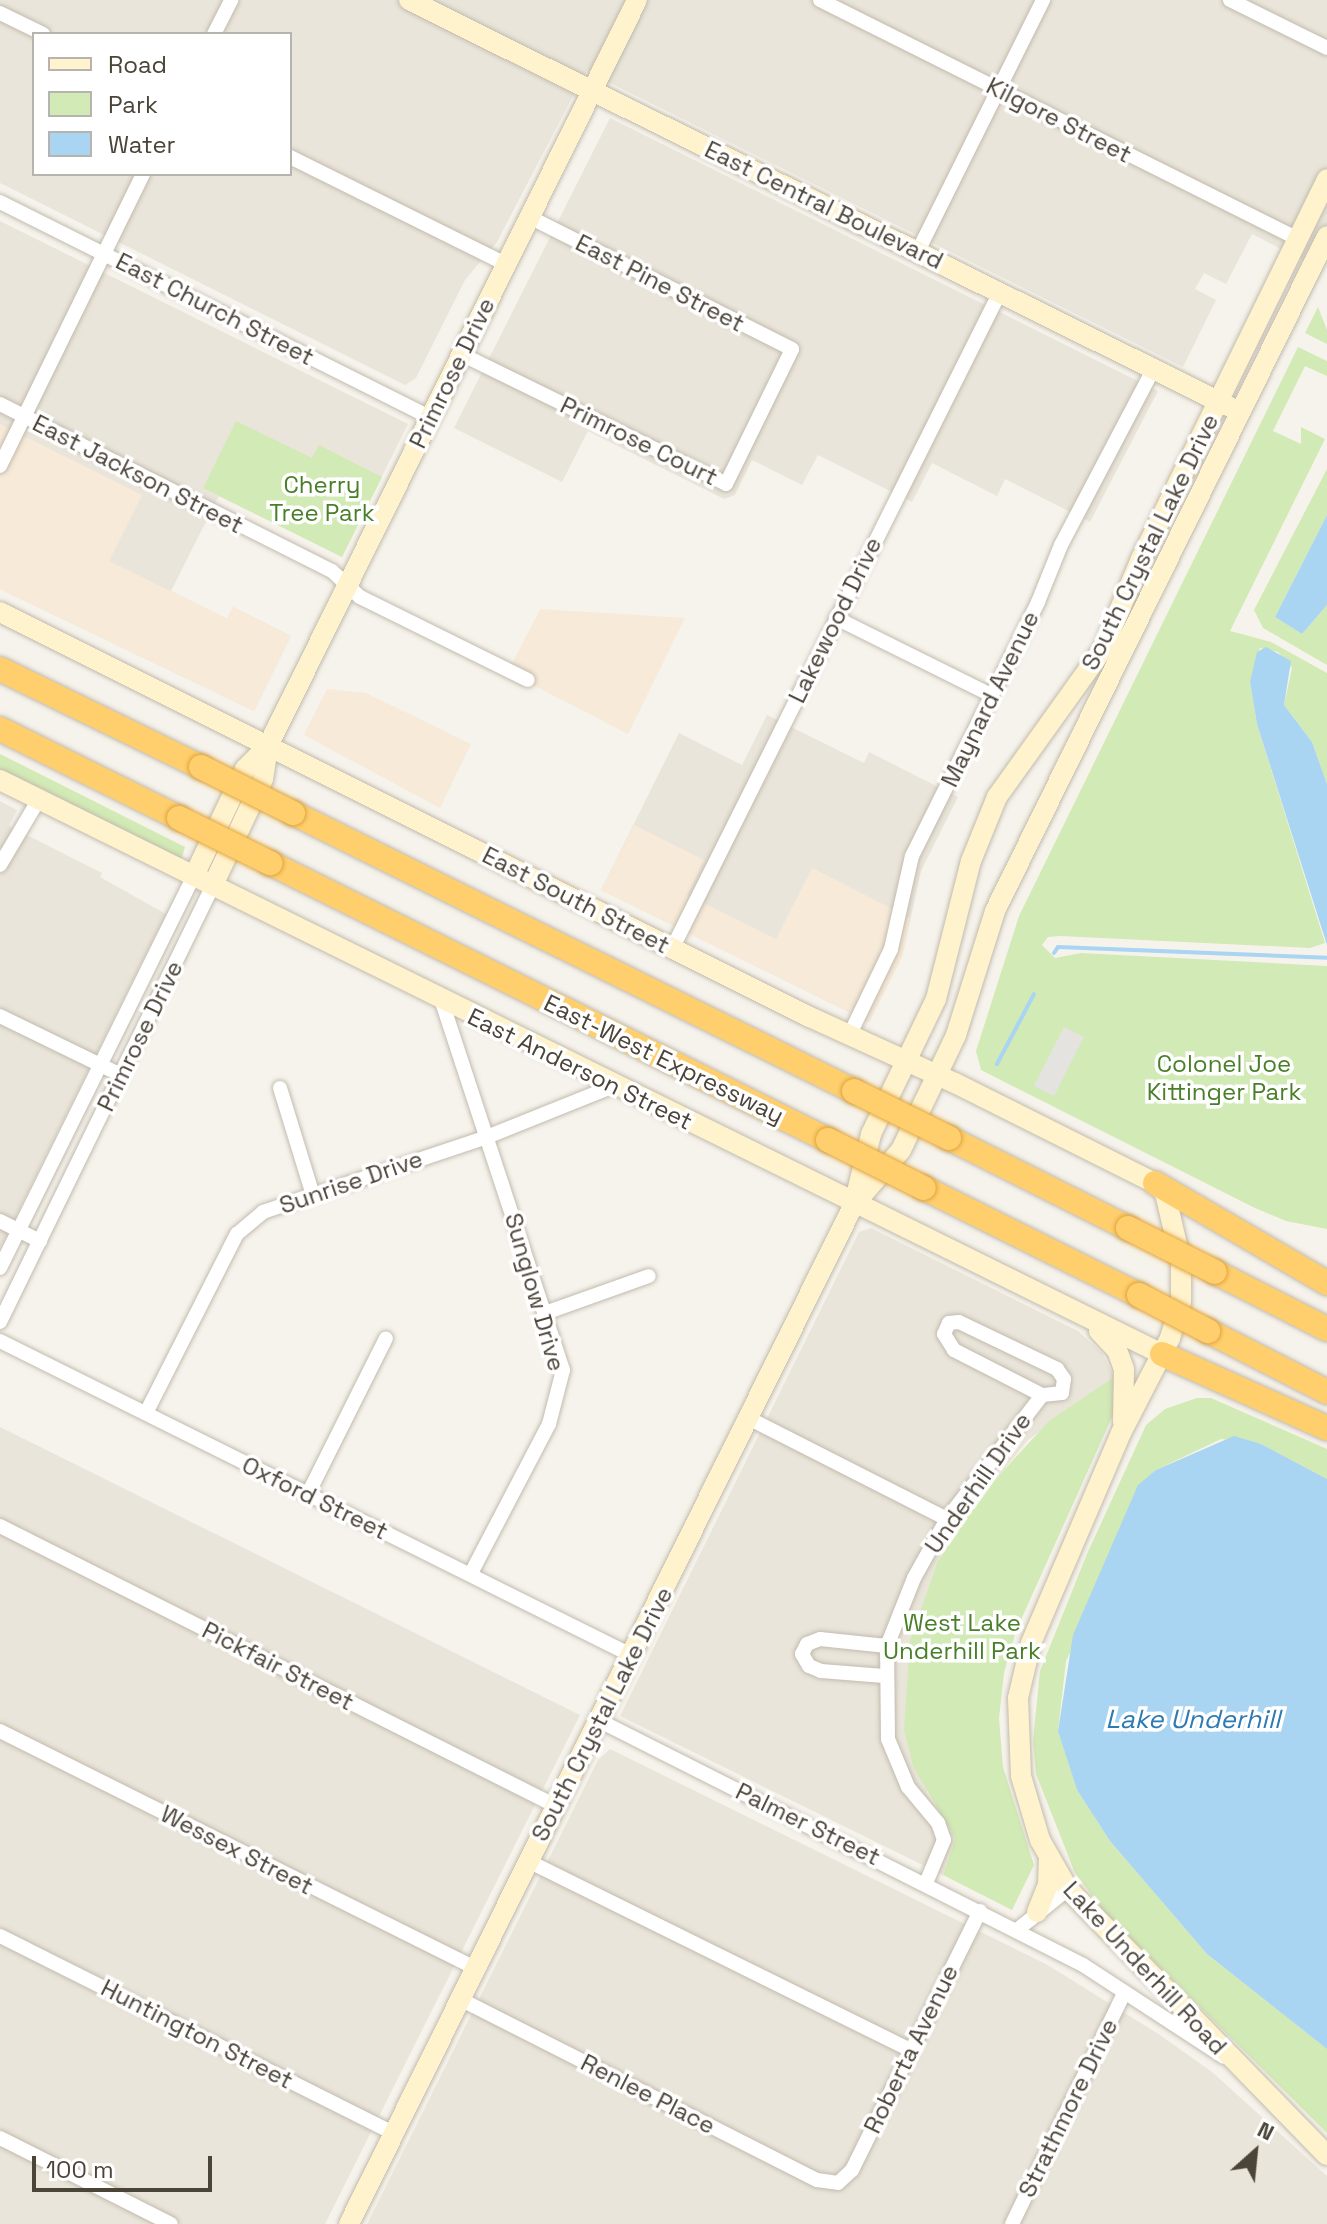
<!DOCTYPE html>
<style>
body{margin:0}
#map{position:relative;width:1327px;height:2224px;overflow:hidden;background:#f6f3ec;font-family:"Space Grotesk",sans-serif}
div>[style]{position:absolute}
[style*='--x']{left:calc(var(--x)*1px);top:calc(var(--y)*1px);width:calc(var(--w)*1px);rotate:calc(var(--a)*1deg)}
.residential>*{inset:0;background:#eae5da}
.commercial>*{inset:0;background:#f7ead8}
.green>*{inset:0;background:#d2eab5}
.parking>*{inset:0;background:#e5e3e0}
.water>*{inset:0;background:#a9d4f2}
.stream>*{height:4px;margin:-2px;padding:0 2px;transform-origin:2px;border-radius:2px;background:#a9d4f2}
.roads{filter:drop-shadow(0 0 2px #c2bbae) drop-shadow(0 0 2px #c2bbae)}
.street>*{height:14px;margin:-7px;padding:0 7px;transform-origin:7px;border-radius:7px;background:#fff}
.secondary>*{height:20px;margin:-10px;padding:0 10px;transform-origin:10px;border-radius:10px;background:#fff3cd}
.highway>*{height:24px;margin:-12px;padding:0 12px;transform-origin:12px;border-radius:12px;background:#ffcf6e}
.bridges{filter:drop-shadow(0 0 2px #e0a43c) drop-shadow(0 0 2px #e0a43c)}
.highway-bridge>*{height:24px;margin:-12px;padding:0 12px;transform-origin:12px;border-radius:12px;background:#ffcf6e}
span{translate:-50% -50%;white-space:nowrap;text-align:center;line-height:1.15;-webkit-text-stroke:7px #fff;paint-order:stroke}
.street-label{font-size:24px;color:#4b4439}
.park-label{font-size:24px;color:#4a7f2a}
.water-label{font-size:26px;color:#2e7ab2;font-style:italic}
.legend{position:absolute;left:32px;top:32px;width:260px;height:144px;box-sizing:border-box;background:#fff;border:2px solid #b7b4b0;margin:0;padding:10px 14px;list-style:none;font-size:24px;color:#4b4439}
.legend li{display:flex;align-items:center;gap:16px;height:40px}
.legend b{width:40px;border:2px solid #b7b4b0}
.north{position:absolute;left:1215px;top:2112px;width:80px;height:80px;-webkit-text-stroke:6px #fff;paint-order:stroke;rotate:27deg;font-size:22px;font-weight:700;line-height:32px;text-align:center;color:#4b4439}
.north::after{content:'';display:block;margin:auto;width:28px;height:36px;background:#4b4439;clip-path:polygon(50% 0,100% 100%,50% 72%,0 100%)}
.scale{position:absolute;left:32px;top:2156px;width:180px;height:36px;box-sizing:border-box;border:4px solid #4b4439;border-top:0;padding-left:10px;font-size:24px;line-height:28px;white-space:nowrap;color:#4b4439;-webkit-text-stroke:6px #fff;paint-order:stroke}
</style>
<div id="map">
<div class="residential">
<i style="clip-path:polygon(evenodd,0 0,1327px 0,1327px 238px,1313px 265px,1252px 234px,1226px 284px,1204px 273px,1195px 289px,1216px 300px,1183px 367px,586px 71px,497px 242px,465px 280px,416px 378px,405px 385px,0 183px,0 0,34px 34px,290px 34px,290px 174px,34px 174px,34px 34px)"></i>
<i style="clip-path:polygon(610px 118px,1158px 391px,1090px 522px,1005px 479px,997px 496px,932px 463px,912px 502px,818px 455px,802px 485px,752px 460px,735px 495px,724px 499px,588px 431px,562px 482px,454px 428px)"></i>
<i style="clip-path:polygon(0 221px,408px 424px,342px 557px,219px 496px,171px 591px,227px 619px,233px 607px,291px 636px,254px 711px,0 589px)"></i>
<i style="clip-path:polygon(767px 715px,864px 763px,869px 752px,958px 797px,921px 871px,902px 957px,869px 1022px,601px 890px,679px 733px,742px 765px)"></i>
<i style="clip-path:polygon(0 801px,17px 810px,9px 826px,102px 873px,100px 877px,166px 914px,0 1248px)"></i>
<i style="clip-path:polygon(871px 1228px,1078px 1331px,1102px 1353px,1114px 1377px,1028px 1440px,957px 1528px,938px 1561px,927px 1792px,955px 1839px,943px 1875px,620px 1716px,859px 1232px)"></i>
<i style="clip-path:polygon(0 1427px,580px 1715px,325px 2224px,0 2224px)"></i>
<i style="clip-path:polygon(610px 1749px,1046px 1964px,1160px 2035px,1212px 2072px,1327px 2176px,1327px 2224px,367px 2224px,598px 1760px)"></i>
</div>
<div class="commercial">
<i style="clip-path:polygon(0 424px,142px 495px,109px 561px,227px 619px,233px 607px,291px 636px,254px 711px,0 589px)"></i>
<i style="clip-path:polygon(540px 609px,685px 618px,628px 734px,508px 672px)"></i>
<i style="clip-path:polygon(327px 689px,366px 693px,471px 744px,440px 808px,304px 735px)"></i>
<i style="clip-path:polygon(634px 825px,704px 860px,687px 895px,776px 939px,812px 868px,910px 918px,902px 957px,869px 1022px,601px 890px)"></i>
</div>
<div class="green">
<i style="clip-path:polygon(1318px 307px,1327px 330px,1327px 344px,1305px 333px)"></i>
<i style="clip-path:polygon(1298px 347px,1327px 361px,1327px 376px,1305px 366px,1273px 431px,1301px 444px,1301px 427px,1325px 439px,1230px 631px,1271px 642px,1327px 673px,1327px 784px,1312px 742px,1284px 705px,1292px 668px,1278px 652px,1260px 648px,1250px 682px,1257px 724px,1325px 943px,1310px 948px,1060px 936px,1048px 937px,1042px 945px,1055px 958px,1081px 953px,1327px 966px,1327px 1229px,1286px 1221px,1255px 1208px,981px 1070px,976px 1051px,1019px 916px)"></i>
<i style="clip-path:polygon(236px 421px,312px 458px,319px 445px,382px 477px,342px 557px,203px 488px)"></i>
<i style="clip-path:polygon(1327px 469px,1327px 515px,1275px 617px,1302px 634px,1327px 605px,1327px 665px,1263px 628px,1254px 610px)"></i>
<i style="clip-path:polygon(0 754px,185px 847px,181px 861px,0 772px)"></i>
<i style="clip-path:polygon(1114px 1377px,1117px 1406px,1016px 1631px,1004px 1673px,999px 1718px,1003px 1767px,1034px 1865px,1012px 1910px,943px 1875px,955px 1839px,913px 1766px,904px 1730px,910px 1640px,938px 1561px,984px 1492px,1049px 1421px)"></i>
<i style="clip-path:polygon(1197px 1398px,1211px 1398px,1327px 1449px,1327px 1479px,1261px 1444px,1221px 1439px,1156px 1470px,1066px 1661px,1058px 1730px,1077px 1790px,1110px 1841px,1207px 1954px,1327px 2049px,1327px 2133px,1107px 1915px,1075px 1873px,1036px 1774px,1033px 1741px,1040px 1671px,1087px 1554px,1146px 1425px,1165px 1409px)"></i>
</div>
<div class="parking">
<i style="clip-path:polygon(1064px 1027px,1084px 1037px,1054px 1096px,1034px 1086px)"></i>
</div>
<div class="water">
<i style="clip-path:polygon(1327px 515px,1327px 605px,1302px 634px,1275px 617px)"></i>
<i style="clip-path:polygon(1266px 647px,1291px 661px,1284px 705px,1312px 742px,1327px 784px,1327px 945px,1257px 724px,1250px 682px,1257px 652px)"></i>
<i style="clip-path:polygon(1234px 1436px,1261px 1444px,1327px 1479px,1327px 2049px,1207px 1954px,1110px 1841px,1077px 1790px,1058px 1731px,1073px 1635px,1138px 1485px,1156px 1470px)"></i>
</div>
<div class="stream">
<i style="--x:1054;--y:953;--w:7;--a:-56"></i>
<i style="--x:1058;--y:947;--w:269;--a:2.3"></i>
<i style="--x:997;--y:1064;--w:79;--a:-62.1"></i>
</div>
<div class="roads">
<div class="street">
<i style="--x:820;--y:0;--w:534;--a:26.57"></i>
<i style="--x:1230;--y:0;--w:108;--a:26.3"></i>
<i style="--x:0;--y:13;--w:48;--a:26"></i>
<i style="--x:214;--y:34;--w:38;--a:-63"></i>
<i style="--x:290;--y:157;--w:241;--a:26.4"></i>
<i style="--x:0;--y:202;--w:481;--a:26.6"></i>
<i style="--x:917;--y:253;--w:283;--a:-63.5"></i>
<i style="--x:461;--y:354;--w:295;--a:26.1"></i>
<i style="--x:726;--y:484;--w:150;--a:-63.9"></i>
<i style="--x:792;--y:349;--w:294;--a:-153.3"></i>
<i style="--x:0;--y:404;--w:372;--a:26.7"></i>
<i style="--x:332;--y:571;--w:38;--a:43"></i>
<i style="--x:360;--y:597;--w:187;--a:26.3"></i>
<i style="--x:0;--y:466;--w:325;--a:-63.9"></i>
<i style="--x:836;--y:618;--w:173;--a:26.4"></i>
<i style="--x:0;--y:865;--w:77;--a:-59.4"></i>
<i style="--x:672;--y:949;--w:734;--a:-63.47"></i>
<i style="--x:441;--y:999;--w:391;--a:71.8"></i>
<i style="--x:563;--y:1370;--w:56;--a:104.5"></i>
<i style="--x:549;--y:1424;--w:170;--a:117.6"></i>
<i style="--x:0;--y:1016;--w:135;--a:26"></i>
<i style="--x:849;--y:1036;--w:97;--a:-64.2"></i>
<i style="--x:891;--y:949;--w:95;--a:-77.3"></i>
<i style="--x:912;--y:856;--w:284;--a:-63.6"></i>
<i style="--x:1038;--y:602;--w:61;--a:-68"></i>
<i style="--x:1061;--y:545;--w:198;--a:-62.3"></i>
<i style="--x:280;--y:1088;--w:112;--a:72.9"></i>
<i style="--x:0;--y:1221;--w:45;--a:26.6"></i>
<i style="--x:0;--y:1268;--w:437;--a:-63.7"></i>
<i style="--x:545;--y:1313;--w:110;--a:-19.6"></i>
<i style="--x:0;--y:1322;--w:486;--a:-64"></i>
<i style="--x:959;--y:1322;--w:109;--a:25.6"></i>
<i style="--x:1057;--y:1369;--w:12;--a:55"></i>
<i style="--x:1064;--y:1379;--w:14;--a:98"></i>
<i style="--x:1062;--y:1393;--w:20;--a:174"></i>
<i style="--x:1042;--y:1395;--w:99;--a:-152.9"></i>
<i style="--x:954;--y:1350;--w:19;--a:-122"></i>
<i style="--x:944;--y:1334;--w:12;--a:-66"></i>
<i style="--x:949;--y:1323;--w:10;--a:-6"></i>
<i style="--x:0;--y:1341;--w:705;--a:26.46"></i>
<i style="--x:146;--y:1413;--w:201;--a:-63.1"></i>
<i style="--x:237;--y:1234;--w:34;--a:-40"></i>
<i style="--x:263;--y:1212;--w:236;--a:-18.5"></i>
<i style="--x:487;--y:1137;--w:137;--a:-21.9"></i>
<i style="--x:750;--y:1419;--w:221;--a:26.9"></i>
<i style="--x:308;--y:1494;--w:174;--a:-63.4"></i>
<i style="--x:0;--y:1526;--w:623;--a:26.73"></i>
<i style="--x:884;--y:1676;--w:63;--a:-175.5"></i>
<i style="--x:821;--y:1671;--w:13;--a:-157"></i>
<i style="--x:809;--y:1666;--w:14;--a:-120"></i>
<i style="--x:802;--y:1654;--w:11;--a:-63"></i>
<i style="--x:807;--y:1644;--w:14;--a:-21"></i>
<i style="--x:820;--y:1639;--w:67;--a:6"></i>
<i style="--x:598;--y:1720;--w:543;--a:26.8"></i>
<i style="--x:1083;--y:1965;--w:168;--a:33.1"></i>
<i style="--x:0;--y:1731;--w:531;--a:26.52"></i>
<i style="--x:528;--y:1861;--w:426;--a:26.3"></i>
<i style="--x:926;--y:1883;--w:47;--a:-67.3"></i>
<i style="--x:944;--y:1840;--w:18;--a:-109"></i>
<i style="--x:938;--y:1823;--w:47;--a:-129.8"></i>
<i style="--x:908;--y:1787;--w:52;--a:-112.6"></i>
<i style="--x:888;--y:1739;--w:93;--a:-90.6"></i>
<i style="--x:887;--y:1646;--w:73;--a:-68.3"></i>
<i style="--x:914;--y:1578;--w:68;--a:-60.8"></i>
<i style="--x:947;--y:1519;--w:156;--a:-52.5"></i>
<i style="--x:1017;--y:1930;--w:65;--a:-38.8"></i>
<i style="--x:0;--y:1936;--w:440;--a:26.6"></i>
<i style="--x:460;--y:1999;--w:400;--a:26.9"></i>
<i style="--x:817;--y:2180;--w:21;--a:8"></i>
<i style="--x:838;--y:2183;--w:19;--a:-43"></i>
<i style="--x:852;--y:2170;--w:289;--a:-63.7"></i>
<i style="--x:0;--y:2138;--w:191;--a:26.7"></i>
<i style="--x:1012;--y:2224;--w:257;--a:-64.1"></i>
</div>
<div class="secondary">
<i style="--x:409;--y:0;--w:916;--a:26.37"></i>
<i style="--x:0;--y:612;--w:906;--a:26.57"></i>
<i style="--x:810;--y:1017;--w:159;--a:24.5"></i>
<i style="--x:955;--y:1083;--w:224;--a:26.6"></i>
<i style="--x:1155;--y:1183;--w:14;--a:45"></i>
<i style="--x:1165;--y:1193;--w:71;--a:76.9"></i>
<i style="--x:1181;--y:1262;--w:40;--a:90"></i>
<i style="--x:1181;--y:1302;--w:38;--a:107"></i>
<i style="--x:1170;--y:1338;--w:107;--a:117.3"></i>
<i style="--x:1121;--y:1433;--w:228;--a:113.2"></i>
<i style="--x:1031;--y:1643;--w:57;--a:103.3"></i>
<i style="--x:1018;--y:1698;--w:78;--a:87.8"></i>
<i style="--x:1021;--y:1776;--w:67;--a:73.5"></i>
<i style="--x:1040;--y:1840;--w:56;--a:60.3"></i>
<i style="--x:1068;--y:1889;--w:371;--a:45.8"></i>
<i style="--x:0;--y:780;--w:1296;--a:26.29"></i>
<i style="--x:194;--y:876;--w:119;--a:-64.5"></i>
<i style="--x:245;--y:769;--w:33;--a:-45"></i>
<i style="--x:213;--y:885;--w:117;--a:-64.7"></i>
<i style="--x:263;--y:779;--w:33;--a:-81"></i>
<i style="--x:268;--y:746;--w:832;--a:-63.68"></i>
<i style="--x:857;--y:1201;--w:67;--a:-49.2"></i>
<i style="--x:901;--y:1150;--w:127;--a:-64.4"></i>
<i style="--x:956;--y:1035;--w:130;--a:-72.5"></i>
<i style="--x:995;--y:911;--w:752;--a:-63.81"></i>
<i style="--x:1099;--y:1331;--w:26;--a:47"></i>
<i style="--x:1117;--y:1350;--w:20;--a:70"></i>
<i style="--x:1124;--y:1369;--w:53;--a:91.1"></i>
<i style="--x:1037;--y:1912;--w:29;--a:-68"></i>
<i style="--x:1048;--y:1885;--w:25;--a:-88"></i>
<i style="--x:349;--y:2224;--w:1138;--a:-63.66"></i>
<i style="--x:854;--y:1204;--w:72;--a:-76.3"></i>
<i style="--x:871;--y:1134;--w:150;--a:-64.3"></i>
<i style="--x:936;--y:999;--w:142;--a:-75.8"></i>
<i style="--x:971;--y:861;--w:69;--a:-67.9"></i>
<i style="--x:997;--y:797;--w:182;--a:-54.4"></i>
<i style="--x:1103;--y:649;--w:98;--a:-67.1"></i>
<i style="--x:1141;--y:559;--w:423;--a:-63.9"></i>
</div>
<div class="highway">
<i style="--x:0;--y:669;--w:224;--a:26"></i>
<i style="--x:0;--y:729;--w:200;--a:26.4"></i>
<i style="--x:293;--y:813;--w:626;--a:26.36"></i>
<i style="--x:270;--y:863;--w:623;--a:26.4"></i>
<i style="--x:949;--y:1138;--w:200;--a:26.7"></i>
<i style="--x:1155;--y:1183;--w:199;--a:30.2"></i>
<i style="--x:924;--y:1188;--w:240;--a:26.5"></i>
<i style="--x:1215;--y:1272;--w:126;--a:27"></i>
<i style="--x:1208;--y:1331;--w:134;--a:27.1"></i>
<i style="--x:1162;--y:1354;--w:181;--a:24.2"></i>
</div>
</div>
<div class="bridges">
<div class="highway-bridge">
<i style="--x:201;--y:767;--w:103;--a:26.6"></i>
<i style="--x:179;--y:818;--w:102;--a:26.3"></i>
<i style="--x:854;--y:1091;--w:106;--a:26.3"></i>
<i style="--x:828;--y:1140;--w:107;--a:26.6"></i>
<i style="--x:1128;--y:1228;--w:97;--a:26.8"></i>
<i style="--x:1139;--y:1295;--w:78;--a:27.6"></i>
</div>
</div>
<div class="street-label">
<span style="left:1059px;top:120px;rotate:27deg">Kilgore Street</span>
<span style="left:824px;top:205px;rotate:26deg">East Central Boulevard</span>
<span style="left:660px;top:283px;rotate:27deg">East Pine Street</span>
<span style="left:215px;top:309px;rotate:27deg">East Church Street</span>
<span style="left:452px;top:373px;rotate:-64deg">Primrose Drive</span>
<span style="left:639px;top:441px;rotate:26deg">Primrose Court</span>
<span style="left:138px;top:474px;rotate:27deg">East Jackson Street</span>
<span style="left:1150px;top:542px;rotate:-64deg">South Crystal Lake Drive</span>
<span style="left:835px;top:620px;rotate:-64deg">Lakewood Drive</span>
<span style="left:990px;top:699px;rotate:-64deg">Maynard Avenue</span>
<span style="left:576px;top:900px;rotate:27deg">East South Street</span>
<span style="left:140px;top:1036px;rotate:-64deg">Primrose Drive</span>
<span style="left:664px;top:1059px;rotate:26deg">East-West Expressway</span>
<span style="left:580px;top:1069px;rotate:26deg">East Anderson Street</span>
<span style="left:351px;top:1182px;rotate:-19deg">Sunrise Drive</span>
<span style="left:535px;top:1292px;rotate:74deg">Sunglow Drive</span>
<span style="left:978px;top:1483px;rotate:-55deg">Underhill Drive</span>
<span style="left:315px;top:1498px;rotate:26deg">Oxford Street</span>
<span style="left:278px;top:1666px;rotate:27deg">Pickfair Street</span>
<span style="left:602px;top:1714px;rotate:-63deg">South Crystal Lake Drive</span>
<span style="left:808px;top:1824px;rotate:26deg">Palmer Street</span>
<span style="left:237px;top:1850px;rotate:27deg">Wessex Street</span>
<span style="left:1145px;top:1968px;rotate:47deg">Lake Underhill Road</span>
<span style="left:197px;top:2034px;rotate:27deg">Huntington Street</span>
<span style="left:911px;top:2049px;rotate:-64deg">Roberta Avenue</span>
<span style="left:648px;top:2094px;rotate:27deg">Renlee Place</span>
<span style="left:1068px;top:2108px;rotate:-64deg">Strathmore Drive</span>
</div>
<div class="park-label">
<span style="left:322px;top:499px">Cherry<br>Tree Park</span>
<span style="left:1224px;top:1078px">Colonel Joe<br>Kittinger Park</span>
<span style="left:962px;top:1637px">West Lake<br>Underhill Park</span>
</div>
<div class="water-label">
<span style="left:1193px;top:1720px">Lake Underhill</span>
</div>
<ul class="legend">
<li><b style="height:10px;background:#fff3cd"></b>Road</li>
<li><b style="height:22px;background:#d2eab5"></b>Park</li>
<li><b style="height:22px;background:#a9d4f2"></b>Water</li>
</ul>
<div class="north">N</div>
<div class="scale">100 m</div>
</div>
